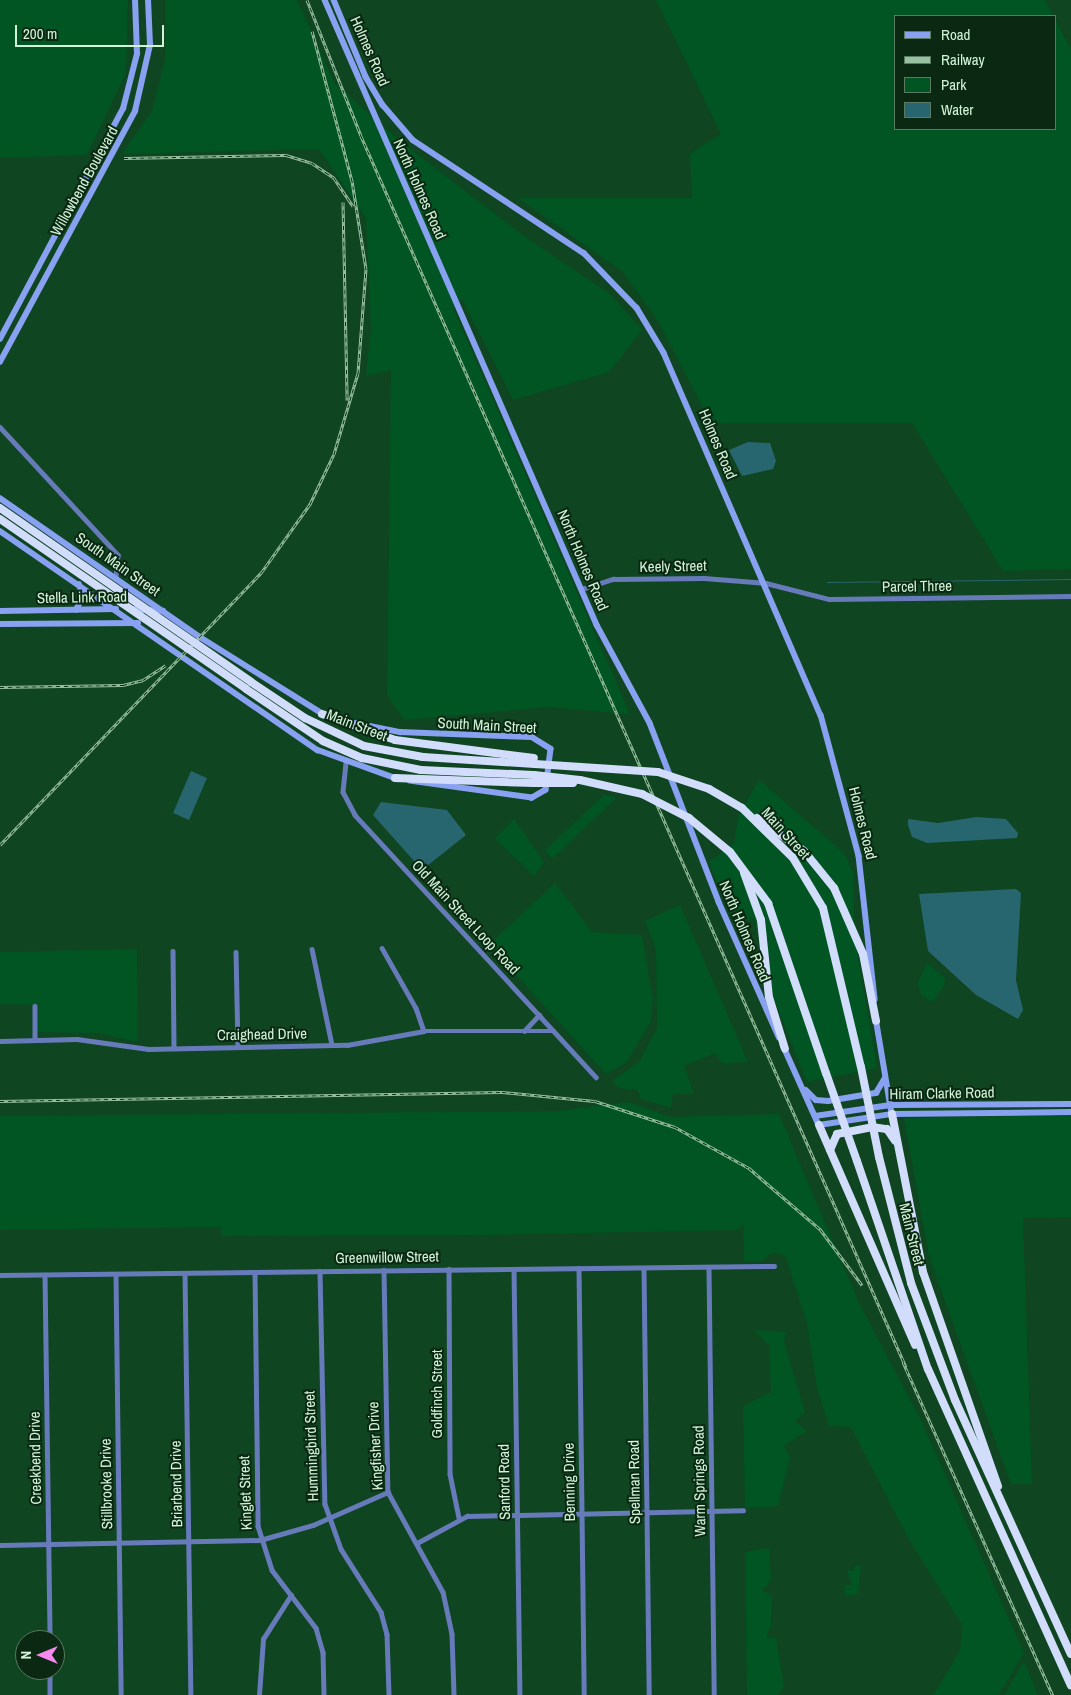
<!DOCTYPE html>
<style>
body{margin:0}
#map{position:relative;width:1071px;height:1695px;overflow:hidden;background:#0f4520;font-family:"Archivo Narrow",sans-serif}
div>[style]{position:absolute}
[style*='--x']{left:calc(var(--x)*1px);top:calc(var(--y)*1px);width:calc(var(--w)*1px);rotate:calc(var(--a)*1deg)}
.green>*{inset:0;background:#052}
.water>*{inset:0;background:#27656f}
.stream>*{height:1px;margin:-0.5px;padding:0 0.5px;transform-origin:0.5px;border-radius:0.5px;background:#27656f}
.street>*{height:4.5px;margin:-2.25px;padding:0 2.25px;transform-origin:2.25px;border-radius:2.25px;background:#677bba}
.secondary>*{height:5.5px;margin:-2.75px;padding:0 2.75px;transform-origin:2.75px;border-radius:2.75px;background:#88a1f1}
.highway>*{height:8px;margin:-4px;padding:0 4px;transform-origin:4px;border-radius:4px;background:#d2ddfc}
.rail>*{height:3px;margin-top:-1.5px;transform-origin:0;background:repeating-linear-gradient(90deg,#0b2813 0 4px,#97c0a0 0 8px);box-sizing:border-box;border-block:1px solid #97c0a0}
.highway-bridge>*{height:8px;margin:-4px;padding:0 4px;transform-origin:4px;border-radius:4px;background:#d2ddfc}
span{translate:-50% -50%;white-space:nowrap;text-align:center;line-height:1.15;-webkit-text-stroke:4px #0b2813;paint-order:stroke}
.street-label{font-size:15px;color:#d1f4d7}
.legend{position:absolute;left:894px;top:15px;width:162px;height:115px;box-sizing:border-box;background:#0b2813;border:1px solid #5a7a61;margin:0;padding:6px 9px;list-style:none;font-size:15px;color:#d1f4d7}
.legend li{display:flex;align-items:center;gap:10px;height:25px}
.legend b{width:25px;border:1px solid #5a7a61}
.north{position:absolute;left:15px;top:1630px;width:50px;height:50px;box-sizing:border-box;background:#0b2813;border:1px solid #5a7a61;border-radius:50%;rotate:270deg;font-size:14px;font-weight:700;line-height:20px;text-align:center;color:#d1f4d7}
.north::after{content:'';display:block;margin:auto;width:18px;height:22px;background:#f689ee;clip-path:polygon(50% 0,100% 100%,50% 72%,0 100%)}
.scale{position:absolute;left:15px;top:25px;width:149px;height:22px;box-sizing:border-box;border:2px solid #d1f4d7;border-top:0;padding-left:6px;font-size:15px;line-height:18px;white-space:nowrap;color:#d1f4d7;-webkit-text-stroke:4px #0b2813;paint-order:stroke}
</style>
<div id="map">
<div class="green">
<i style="clip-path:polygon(0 0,128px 0,126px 73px,87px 155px,0 158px)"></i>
<i style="clip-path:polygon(165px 0,297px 0,335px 84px,401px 142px,520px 233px,610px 294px,642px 330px,609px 372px,513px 400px,462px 299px,453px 308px,630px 714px,548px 707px,404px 720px,387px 695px,391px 370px,366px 376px,371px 328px,366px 218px,319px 149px,122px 154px,152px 111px,165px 59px)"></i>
<i style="clip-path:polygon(656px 0,1045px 0,1053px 16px,895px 16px,895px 129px,1055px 129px,1055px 19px,1071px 50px,1071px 569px,1003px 571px,912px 423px,711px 423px,658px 321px,622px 271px,518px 198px,692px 198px,690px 154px,721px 134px)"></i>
<i style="clip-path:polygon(759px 780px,844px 853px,853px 872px,855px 939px,877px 1068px,807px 1082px,773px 996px,754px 918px,734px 926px,709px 862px,734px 843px,738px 817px)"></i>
<i style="clip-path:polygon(604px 795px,617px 797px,552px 859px,545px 850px)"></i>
<i style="clip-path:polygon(514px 819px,544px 862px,534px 876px,495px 838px)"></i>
<i style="clip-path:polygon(555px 883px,592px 932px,642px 935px,653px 999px,651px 1021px,627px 1062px,606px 1074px,489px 945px)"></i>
<i style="clip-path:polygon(680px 905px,748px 1062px,722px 1063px,715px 1053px,684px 1066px,694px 1094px,673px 1094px,671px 1108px,641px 1099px,637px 1090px,618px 1088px,612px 1081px,639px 1062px,657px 1028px,656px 949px,645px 921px)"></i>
<i style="clip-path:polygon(137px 949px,138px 1042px,96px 1033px,37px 1032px,39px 1005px,0 1004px,0 952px)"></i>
<i style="clip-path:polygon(927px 963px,945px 978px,944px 987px,932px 1002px,921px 995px,918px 982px)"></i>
<i style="clip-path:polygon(628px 1102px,670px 1117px,779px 1114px,859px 1303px,920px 1418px,1024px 1653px,999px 1695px,933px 1695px,960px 1651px,962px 1625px,908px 1538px,851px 1427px,829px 1426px,817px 1388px,807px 1323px,785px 1255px,772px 1253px,762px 1261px,744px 1261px,743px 1224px,739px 1230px,480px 1235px,221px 1236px,221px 1227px,0 1230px,0 1116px,558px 1111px)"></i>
<i style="clip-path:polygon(1071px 1115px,1071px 1217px,1023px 1218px,1032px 1484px,1011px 1484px,929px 1257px,904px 1118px)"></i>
<i style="clip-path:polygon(754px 1330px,786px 1332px,784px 1342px,805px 1412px,795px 1421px,807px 1431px,784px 1446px,790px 1457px,778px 1506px,745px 1508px,743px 1406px,771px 1392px,769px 1345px)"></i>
<i style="clip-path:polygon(769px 1548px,771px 1581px,762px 1590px,772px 1596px,771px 1625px,766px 1638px,776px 1638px,784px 1687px,778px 1695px,747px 1695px,745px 1552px)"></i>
<i style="clip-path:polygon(861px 1565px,858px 1594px,846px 1596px,844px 1585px,852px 1585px,847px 1570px,854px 1571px,855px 1566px)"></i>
<i style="clip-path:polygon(1024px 1661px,1038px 1695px,1004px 1695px)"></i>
</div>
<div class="water">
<i style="clip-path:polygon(748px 442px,770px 443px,776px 461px,773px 469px,742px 476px,729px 450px)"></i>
<i style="clip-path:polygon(191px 771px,207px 778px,189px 820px,173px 813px)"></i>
<i style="clip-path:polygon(381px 802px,447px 810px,466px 835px,422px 870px,373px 815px)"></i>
<i style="clip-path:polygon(976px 817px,1006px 819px,1018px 833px,1017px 838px,927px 843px,912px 837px,908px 825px,908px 819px,938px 823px)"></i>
<i style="clip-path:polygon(1016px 889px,1021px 893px,1016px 980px,1023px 1010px,1018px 1019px,976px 995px,928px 951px,919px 894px)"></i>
</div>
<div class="stream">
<i style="--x:827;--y:582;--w:244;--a:-0.7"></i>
</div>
<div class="street">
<i style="--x:0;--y:427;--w:174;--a:47.3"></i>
<i style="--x:118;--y:555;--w:22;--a:95"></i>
<i style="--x:582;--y:589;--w:33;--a:-18"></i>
<i style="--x:613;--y:579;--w:91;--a:-0.6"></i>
<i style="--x:704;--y:578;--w:62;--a:4.6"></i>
<i style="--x:766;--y:583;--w:65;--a:14.3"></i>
<i style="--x:829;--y:599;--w:242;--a:-0.7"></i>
<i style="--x:346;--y:763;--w:29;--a:96"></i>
<i style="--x:343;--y:792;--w:26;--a:62"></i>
<i style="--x:355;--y:815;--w:356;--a:47.4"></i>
<i style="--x:382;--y:948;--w:69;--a:60.5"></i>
<i style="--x:416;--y:1008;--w:24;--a:71"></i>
<i style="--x:312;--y:949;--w:98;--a:78.2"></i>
<i style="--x:173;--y:951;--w:97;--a:89.4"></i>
<i style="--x:236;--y:952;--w:95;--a:88.8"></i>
<i style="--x:35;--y:1006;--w:33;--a:90"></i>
<i style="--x:524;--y:1031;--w:22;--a:-47"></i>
<i style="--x:0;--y:1041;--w:77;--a:-1.5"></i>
<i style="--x:77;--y:1039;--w:72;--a:8"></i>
<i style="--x:148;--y:1049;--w:199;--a:-1.2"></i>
<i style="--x:347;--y:1045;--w:78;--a:-10.3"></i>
<i style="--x:424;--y:1031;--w:130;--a:0"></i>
<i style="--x:709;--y:1267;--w:428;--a:89.3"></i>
<i style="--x:579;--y:1268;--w:427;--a:89.3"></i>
<i style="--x:644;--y:1268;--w:427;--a:89.3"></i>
<i style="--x:449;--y:1269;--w:205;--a:89.7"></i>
<i style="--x:450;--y:1474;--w:45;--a:78.4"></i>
<i style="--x:514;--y:1269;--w:426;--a:89.2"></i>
<i style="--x:384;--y:1270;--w:222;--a:89"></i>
<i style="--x:388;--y:1492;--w:114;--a:61.2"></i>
<i style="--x:443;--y:1592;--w:43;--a:77.9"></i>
<i style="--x:452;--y:1634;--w:61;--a:88.1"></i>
<i style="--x:320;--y:1271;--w:233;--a:88.8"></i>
<i style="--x:325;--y:1504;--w:48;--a:70.4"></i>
<i style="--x:341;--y:1549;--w:75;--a:57.6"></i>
<i style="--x:381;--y:1612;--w:23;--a:75"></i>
<i style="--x:387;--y:1634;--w:61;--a:88.1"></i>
<i style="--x:255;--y:1272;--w:254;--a:89.3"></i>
<i style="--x:258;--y:1526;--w:46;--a:72.3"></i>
<i style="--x:272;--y:1570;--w:73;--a:52.8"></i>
<i style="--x:316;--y:1628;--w:26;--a:74"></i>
<i style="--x:323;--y:1653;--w:42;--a:88.6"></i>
<i style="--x:185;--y:1273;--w:422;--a:89.2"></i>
<i style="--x:116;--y:1274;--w:421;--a:89.3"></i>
<i style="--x:0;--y:1275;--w:774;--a:-0.67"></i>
<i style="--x:45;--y:1275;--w:365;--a:89.2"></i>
<i style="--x:417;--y:1543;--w:57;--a:-28.4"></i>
<i style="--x:467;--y:1516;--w:276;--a:-1.2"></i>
<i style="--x:0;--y:1545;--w:260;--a:-1.1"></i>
<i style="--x:260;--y:1540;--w:55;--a:-15.8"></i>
<i style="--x:313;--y:1525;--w:82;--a:-23.7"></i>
<i style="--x:50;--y:1670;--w:25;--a:90"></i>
<i style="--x:259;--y:1695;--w:56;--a:-85.9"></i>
<i style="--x:263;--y:1639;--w:52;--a:-57.5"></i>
</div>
<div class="secondary">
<i style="--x:325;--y:0;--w:682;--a:66.48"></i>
<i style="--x:597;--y:625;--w:111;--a:61.6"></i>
<i style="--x:650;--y:723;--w:192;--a:68.9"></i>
<i style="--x:719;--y:902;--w:148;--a:66"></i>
<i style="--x:334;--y:0;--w:83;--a:67.4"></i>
<i style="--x:366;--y:77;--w:33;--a:59"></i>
<i style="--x:383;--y:105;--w:46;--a:49.4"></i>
<i style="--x:413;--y:140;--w:205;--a:33.5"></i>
<i style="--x:584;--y:253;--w:76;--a:46.1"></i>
<i style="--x:637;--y:308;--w:52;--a:59"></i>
<i style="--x:664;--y:353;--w:395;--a:66.6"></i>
<i style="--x:821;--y:715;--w:146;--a:74.9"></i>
<i style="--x:859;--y:856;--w:144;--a:83.6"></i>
<i style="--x:0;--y:339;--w:261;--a:-61.9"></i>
<i style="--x:123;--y:109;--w:57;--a:-75.7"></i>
<i style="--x:137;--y:54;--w:54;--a:-92.1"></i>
<i style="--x:0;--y:362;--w:285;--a:-61.7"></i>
<i style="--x:135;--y:111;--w:68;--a:-77.2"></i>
<i style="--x:150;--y:45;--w:45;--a:-92.5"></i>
<i style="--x:0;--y:498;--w:244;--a:34.8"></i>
<i style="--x:200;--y:637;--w:147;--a:32"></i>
<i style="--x:0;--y:531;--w:386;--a:34.6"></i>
<i style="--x:318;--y:750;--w:85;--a:19.9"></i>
<i style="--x:130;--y:609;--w:33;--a:3"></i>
<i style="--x:76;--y:610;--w:15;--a:-62"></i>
<i style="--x:83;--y:597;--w:13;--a:-108"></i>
<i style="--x:0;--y:611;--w:116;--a:-1"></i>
<i style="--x:0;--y:624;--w:138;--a:-0.4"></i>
<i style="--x:355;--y:723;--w:46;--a:11.3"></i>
<i style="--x:400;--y:732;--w:132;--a:2.2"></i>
<i style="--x:532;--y:737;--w:22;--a:32"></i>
<i style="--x:551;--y:749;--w:41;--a:97"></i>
<i style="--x:546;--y:790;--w:16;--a:150"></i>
<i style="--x:532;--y:798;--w:123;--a:-172.1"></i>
<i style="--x:876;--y:1018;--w:97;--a:80.5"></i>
<i style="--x:783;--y:1045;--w:88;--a:65.8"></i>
<i style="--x:819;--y:1125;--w:74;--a:-8.6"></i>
<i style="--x:892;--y:1114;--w:179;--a:-0.6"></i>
<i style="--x:806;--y:1090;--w:14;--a:45"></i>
<i style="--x:816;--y:1100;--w:12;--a:5"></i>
<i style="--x:828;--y:1101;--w:49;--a:-9.5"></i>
<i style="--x:876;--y:1093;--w:17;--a:-59"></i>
<i style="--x:815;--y:1116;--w:76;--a:-8.3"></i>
<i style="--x:890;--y:1105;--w:181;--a:-0.3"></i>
</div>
<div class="highway">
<i style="--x:251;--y:682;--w:65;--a:33.7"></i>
<i style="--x:305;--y:718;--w:65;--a:25.4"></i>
<i style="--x:364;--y:746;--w:60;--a:10.6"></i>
<i style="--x:423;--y:757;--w:112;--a:3.6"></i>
<i style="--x:246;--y:689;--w:93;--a:34"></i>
<i style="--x:323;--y:741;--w:43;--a:23.6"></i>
<i style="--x:362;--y:758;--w:60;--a:11.5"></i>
<i style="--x:421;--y:770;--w:113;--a:2.5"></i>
<i style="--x:322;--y:714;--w:77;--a:19.6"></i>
<i style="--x:395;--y:740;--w:140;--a:7.4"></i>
<i style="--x:395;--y:778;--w:139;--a:2.1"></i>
<i style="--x:742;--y:808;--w:71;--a:44.4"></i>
<i style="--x:793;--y:858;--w:58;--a:59"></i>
<i style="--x:823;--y:908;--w:163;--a:76.6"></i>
<i style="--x:757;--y:818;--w:57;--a:35.1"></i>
<i style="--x:804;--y:851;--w:48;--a:51"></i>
<i style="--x:834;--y:888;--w:72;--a:66.3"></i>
<i style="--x:863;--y:954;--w:68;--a:79"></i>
<i style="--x:730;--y:852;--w:64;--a:53.3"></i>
<i style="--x:768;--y:903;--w:180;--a:71.2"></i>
<i style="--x:744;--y:873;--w:50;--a:70.1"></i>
<i style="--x:761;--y:920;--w:77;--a:84.1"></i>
<i style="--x:769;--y:997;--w:54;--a:72.9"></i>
<i style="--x:892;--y:1114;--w:161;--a:78.9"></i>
<i style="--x:923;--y:1272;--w:227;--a:70.7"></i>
<i style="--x:819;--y:1125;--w:240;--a:66.4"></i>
<i style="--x:830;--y:1150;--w:17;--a:-66"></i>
<i style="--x:837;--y:1134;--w:36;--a:-11"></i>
<i style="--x:872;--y:1127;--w:15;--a:8"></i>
<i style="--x:887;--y:1129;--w:14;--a:56"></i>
<i style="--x:879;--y:1157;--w:130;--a:75.7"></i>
<i style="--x:911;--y:1283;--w:125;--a:69.4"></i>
<i style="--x:955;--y:1400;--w:279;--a:65.5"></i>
<i style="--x:857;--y:1161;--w:220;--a:71.2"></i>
<i style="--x:928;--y:1369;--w:347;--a:65.7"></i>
</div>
<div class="rail">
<i style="--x:307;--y:0;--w:146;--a:68.3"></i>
<i style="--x:361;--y:136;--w:1346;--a:66.12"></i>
<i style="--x:124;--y:158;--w:162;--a:-1.1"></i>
<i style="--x:286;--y:155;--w:27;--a:17"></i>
<i style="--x:312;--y:163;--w:27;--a:34"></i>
<i style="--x:334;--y:178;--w:34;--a:56"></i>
<i style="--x:343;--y:202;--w:198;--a:88.8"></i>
<i style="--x:0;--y:687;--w:123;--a:-0.9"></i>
<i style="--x:123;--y:685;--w:21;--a:-14"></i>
<i style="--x:143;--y:680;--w:27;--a:-33"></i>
<i style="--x:0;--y:845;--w:377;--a:-46.2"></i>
<i style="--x:261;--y:573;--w:85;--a:-54.6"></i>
<i style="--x:310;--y:504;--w:55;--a:-64.4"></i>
<i style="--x:334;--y:454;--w:84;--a:-73.5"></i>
<i style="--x:358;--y:373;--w:104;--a:-85.6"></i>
<i style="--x:366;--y:269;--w:89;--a:-99"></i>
<i style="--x:352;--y:181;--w:155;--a:-104.9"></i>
<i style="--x:0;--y:1101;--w:502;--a:-1.03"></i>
<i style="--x:502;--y:1092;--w:93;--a:5.5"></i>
<i style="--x:595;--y:1101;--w:84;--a:18"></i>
<i style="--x:675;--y:1127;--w:85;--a:29"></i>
<i style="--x:749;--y:1168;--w:94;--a:40.7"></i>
<i style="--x:820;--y:1229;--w:70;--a:53.1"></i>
<i style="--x:903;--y:1362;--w:365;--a:65.8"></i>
</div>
<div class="highway-bridge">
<i style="--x:0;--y:508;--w:305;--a:34.7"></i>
<i style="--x:0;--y:519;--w:299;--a:34.6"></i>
<i style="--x:535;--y:764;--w:123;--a:3.7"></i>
<i style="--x:658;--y:772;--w:54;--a:18.4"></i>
<i style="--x:709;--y:789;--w:38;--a:30"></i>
<i style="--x:534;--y:775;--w:46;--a:6.2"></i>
<i style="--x:580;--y:780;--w:64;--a:12.7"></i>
<i style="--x:642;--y:794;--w:53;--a:27.1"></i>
<i style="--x:689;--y:818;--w:53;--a:39.7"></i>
<i style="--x:534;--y:783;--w:39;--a:0"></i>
<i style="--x:861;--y:1067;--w:92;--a:78.7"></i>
<i style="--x:826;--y:1073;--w:93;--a:70.6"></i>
</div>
<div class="street-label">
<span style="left:370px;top:51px;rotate:66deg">Holmes Road</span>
<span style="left:84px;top:181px;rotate:-61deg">Willowbend Boulevard</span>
<span style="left:420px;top:189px;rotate:66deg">North Holmes Road</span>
<span style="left:718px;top:444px;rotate:67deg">Holmes Road</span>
<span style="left:583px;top:560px;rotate:67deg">North Holmes Road</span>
<span style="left:118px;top:564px;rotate:35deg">South Main Street</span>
<span style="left:673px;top:566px;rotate:-1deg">Keely Street</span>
<span style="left:917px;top:586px;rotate:-1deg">Parcel Three</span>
<span style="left:82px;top:597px;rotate:-1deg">Stella Link Road</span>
<span style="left:357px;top:725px;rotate:21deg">Main Street</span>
<span style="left:487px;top:725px;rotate:3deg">South Main Street</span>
<span style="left:863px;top:823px;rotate:76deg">Holmes Road</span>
<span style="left:786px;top:833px;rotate:48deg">Main Street</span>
<span style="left:466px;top:917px;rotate:47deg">Old Main Street Loop Road</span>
<span style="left:745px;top:931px;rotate:67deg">North Holmes Road</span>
<span style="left:262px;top:1034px;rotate:-1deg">Craighead Drive</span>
<span style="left:942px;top:1093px;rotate:-1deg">Hiram Clarke Road</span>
<span style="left:912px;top:1234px;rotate:76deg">Main Street</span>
<span style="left:387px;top:1257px;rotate:-1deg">Greenwillow Street</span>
<span style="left:437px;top:1394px;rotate:-90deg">Goldfinch Street</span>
<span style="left:311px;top:1446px;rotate:-92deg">Hummingbird Street</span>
<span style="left:375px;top:1446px;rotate:-93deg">Kingfisher Drive</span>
<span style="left:35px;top:1458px;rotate:-91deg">Creekbend Drive</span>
<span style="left:699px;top:1481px;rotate:-91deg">Warm Springs Road</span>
<span style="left:504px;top:1482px;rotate:-91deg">Sanford Road</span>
<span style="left:569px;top:1482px;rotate:-91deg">Benning Drive</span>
<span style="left:634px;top:1482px;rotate:-91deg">Spellman Road</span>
<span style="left:106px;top:1484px;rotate:-91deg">Stillbrooke Drive</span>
<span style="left:176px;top:1484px;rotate:-91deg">Briarbend Drive</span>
<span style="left:245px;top:1493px;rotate:-92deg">Kinglet Street</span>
</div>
<ul class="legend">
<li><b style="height:6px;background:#88a1f1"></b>Road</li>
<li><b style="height:6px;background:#97c0a0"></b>Railway</li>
<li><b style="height:14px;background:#052"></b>Park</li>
<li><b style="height:14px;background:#27656f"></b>Water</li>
</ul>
<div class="north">N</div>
<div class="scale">200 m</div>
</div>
